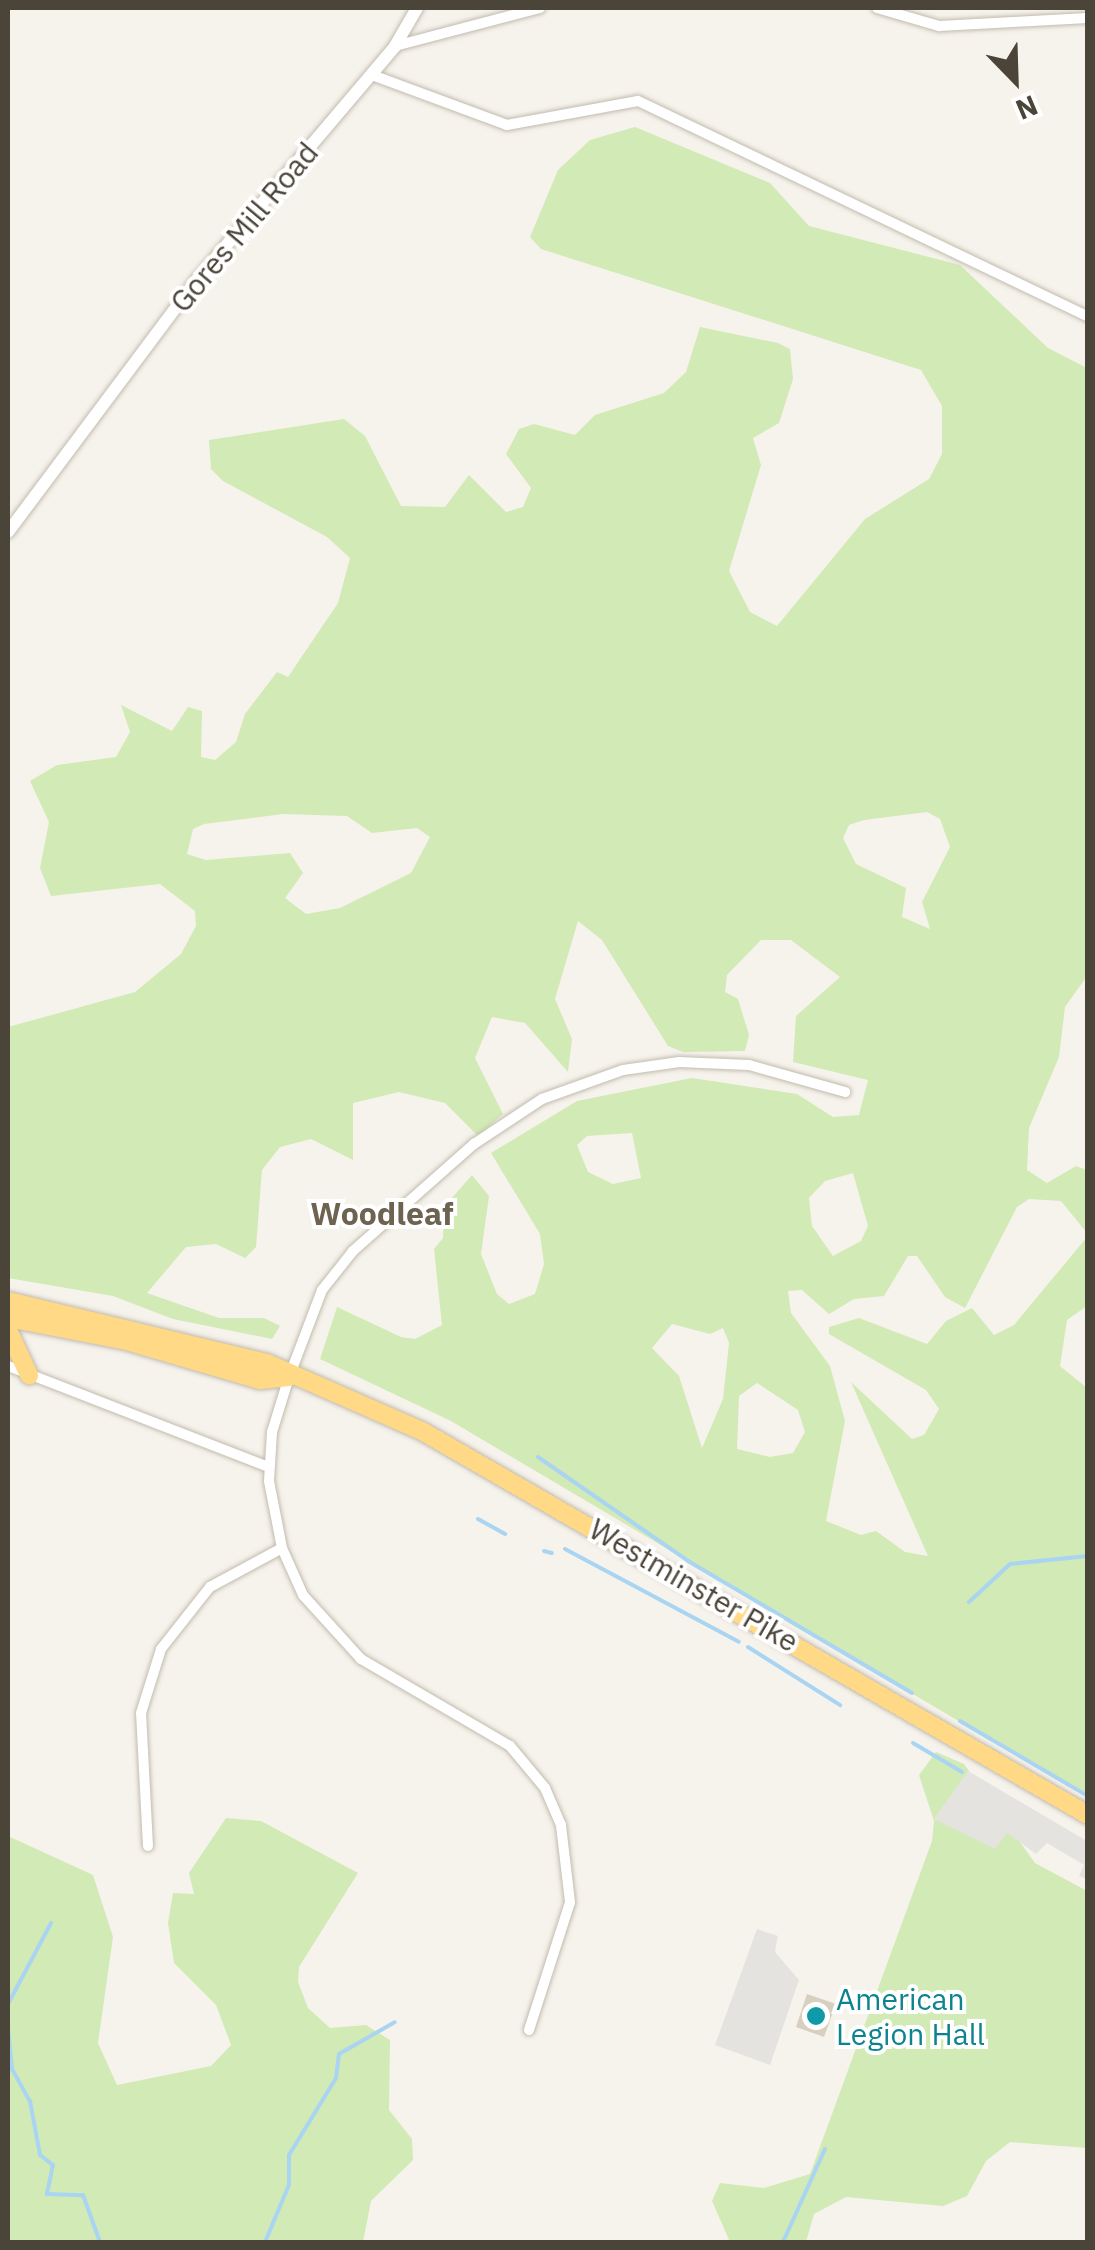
<!DOCTYPE html>
<style>
body{margin:0}
#map{position:relative;width:1095px;height:2250px;overflow:hidden;background:#f6f3ec;font-family:"IBM Plex Sans",sans-serif}
div>[style]{position:absolute}
[style*='--x']{left:calc(var(--x)*1px);top:calc(var(--y)*1px);width:calc(var(--w)*1px);rotate:calc(var(--a)*1deg)}
.green>*{inset:0;background:#d2eab5}
.parking>*{inset:0;background:#e5e3e0}
.stream>*{height:4px;margin:-2px;padding:0 2px;transform-origin:2px;border-radius:2px;background:#a9d4f2}
.building>*{inset:0;background:#d8cfc1}
.roads{filter:drop-shadow(0 0 2px #c2bbae) drop-shadow(0 0 2px #c2bbae)}
.minor>*{height:10px;margin:-5px;padding:0 5px;transform-origin:5px;border-radius:5px;background:#fff}
.tertiary>*{height:12px;margin:-6px;padding:0 6px;transform-origin:6px;border-radius:6px;background:#fff}
.trunk>*{height:18px;margin:-9px;padding:0 9px;transform-origin:9px;border-radius:9px;background:#ffd985}
.dots>*{width:28px;height:28px;translate:-50% -50%;box-sizing:border-box;border:5px solid #fff;border-radius:50%}
span{translate:-50% -50%;white-space:nowrap;text-align:center;line-height:1.15;-webkit-text-stroke:8px #fff;paint-order:stroke}
.street-label{font-size:30px;color:#4b4439}
.culture-label{font-size:30px;color:#0d838f}
.left{translate:0 -50%;text-align:left}
.neighbourhood-label{font-size:32px;color:#6e6250;font-weight:700}
.frame{position:absolute;inset:0;border:10px solid #4b4439;pointer-events:none}
.north{position:absolute;left:965px;top:30px;width:100px;height:100px;-webkit-text-stroke:8px #fff;paint-order:stroke;rotate:157deg;font-size:28px;font-weight:700;line-height:40px;text-align:center;color:#4b4439}
.north::after{content:'';display:block;margin:auto;width:35px;height:45px;background:#4b4439;clip-path:polygon(50% 0,100% 100%,50% 72%,0 100%)}
</style>
<div id="map">
<div class="green">
<i style="clip-path:polygon(evenodd,635px 127px,770px 183px,809px 226px,960px 265px,1048px 348px,1087px 368px,1087px 976px,1065px 1007px,1059px 1057px,1029px 1128px,1027px 1170px,1047px 1183px,1076px 1166px,1087px 1170px,1087px 1233px,1061px 1201px,1029px 1199px,1017px 1207px,965px 1308px,945px 1297px,917px 1256px,908px 1256px,884px 1296px,854px 1299px,829px 1314px,802px 1290px,788px 1291px,791px 1313px,830px 1366px,845px 1421px,826px 1521px,861px 1535px,876px 1531px,905px 1552px,928px 1556px,851px 1382px,912px 1439px,924px 1435px,939px 1409px,926px 1390px,829px 1334px,829px 1327px,859px 1318px,927px 1344px,946px 1321px,972px 1308px,994px 1335px,1014px 1325px,1087px 1237px,1087px 1306px,1067px 1320px,1060px 1366px,1087px 1388px,1087px 1797px,451px 1421px,320px 1359px,337px 1307px,401px 1337px,415px 1339px,442px 1325px,434px 1249px,443px 1238px,444px 1207px,472px 1175px,489px 1196px,481px 1254px,497px 1294px,509px 1304px,535px 1294px,544px 1264px,540px 1234px,491px 1153px,577px 1101px,692px 1078px,797px 1094px,833px 1117px,859px 1115px,868px 1080px,793px 1062px,796px 1016px,840px 977px,791px 940px,761px 940px,727px 975px,725px 992px,738px 999px,749px 1035px,745px 1051px,683px 1052px,668px 1046px,602px 940px,578px 921px,555px 999px,572px 1039px,568px 1072px,525px 1023px,492px 1017px,475px 1058px,503px 1114px,478px 1136px,445px 1103px,399px 1092px,353px 1103px,353px 1160px,311px 1139px,280px 1147px,262px 1170px,256px 1247px,245px 1258px,216px 1244px,186px 1247px,147px 1293px,219px 1318px,264px 1318px,280px 1326px,272px 1339px,173px 1319px,113px 1296px,8px 1278px,8px 1027px,135px 992px,181px 954px,196px 926px,195px 911px,160px 884px,51px 896px,40px 868px,49px 822px,30px 781px,57px 765px,116px 757px,130px 732px,121px 705px,172px 731px,188px 707px,202px 711px,201px 757px,215px 760px,236px 742px,245px 714px,277px 672px,288px 677px,338px 603px,350px 558px,327px 537px,223px 481px,211px 469px,209px 440px,344px 419px,365px 436px,401px 506px,445px 507px,469px 475px,506px 512px,523px 507px,531px 488px,506px 454px,519px 429px,534px 424px,575px 435px,595px 415px,664px 393px,686px 372px,700px 327px,778px 343px,790px 349px,793px 379px,779px 423px,753px 438px,761px 465px,729px 571px,750px 612px,777px 626px,865px 519px,929px 479px,942px 454px,942px 406px,921px 370px,541px 249px,530px 237px,558px 170px,590px 140px,635px 127px,927px 812px,940px 819px,950px 847px,922px 902px,930px 929px,902px 917px,906px 888px,856px 864px,843px 838px,849px 825px,864px 820px,927px 812px,635px 127px,283px 814px,347px 816px,372px 833px,417px 828px,430px 837px,411px 873px,340px 908px,306px 914px,285px 898px,303px 873px,290px 853px,206px 860px,187px 854px,193px 829px,204px 824px,283px 814px,635px 127px,632px 1133px,641px 1178px,613px 1184px,588px 1172px,577px 1145px,587px 1136px,632px 1133px,635px 127px,853px 1173px,868px 1226px,861px 1241px,833px 1256px,812px 1226px,809px 1198px,825px 1181px,853px 1173px,635px 127px,672px 1324px,710px 1334px,723px 1328px,729px 1343px,723px 1399px,702px 1448px,679px 1376px,652px 1348px,672px 1324px,635px 127px,757px 1383px,798px 1410px,805px 1432px,793px 1453px,770px 1457px,737px 1449px,739px 1396px,757px 1383px)"></i>
<i style="clip-path:polygon(936px 1752px,964px 1764px,1035px 1863px,1087px 1891px,1087px 2148px,1010px 2142px,986px 2161px,967px 2196px,943px 2206px,846px 2197px,814px 2214px,806px 2242px,730px 2242px,712px 2201px,720px 2183px,764px 2188px,810px 2174px,932px 1841px,934px 1821px,919px 1775px)"></i>
<i style="clip-path:polygon(226px 1818px,261px 1821px,358px 1873px,299px 1967px,298px 1982px,308px 2008px,330px 2028px,366px 2025px,390px 2040px,389px 2110px,412px 2139px,413px 2160px,371px 2201px,363px 2242px,8px 2242px,8px 1836px,93px 1875px,113px 1937px,98px 2043px,117px 2085px,211px 2066px,231px 2045px,216px 2005px,174px 1963px,168px 1923px,173px 1893px,194px 1894px,189px 1873px)"></i>
</div>
<div class="parking">
<i style="clip-path:polygon(968px 1771px,1087px 1841px,1087px 1879px,1079px 1876px,1084px 1865px,1047px 1843px,1036px 1854px,1007px 1833px,995px 1849px,934px 1819px)"></i>
<i style="clip-path:polygon(757px 1929px,778px 1936px,775px 1952px,799px 1980px,770px 2065px,715px 2045px)"></i>
</div>
<div class="stream">
<i style="--x:538;--y:1457;--w:183;--a:34.7"></i>
<i style="--x:688;--y:1561;--w:260;--a:30.5"></i>
<i style="--x:478;--y:1519;--w:31;--a:29"></i>
<i style="--x:565;--y:1549;--w:197;--a:28.1"></i>
<i style="--x:544;--y:1551;--w:8;--a:14"></i>
<i style="--x:969;--y:1602;--w:56;--a:-42.8"></i>
<i style="--x:1010;--y:1564;--w:78;--a:-5.9"></i>
<i style="--x:748;--y:1647;--w:109;--a:32.2"></i>
<i style="--x:960;--y:1721;--w:148;--a:30.4"></i>
<i style="--x:913;--y:1743;--w:57;--a:30.6"></i>
<i style="--x:8;--y:2004;--w:92;--a:-62"></i>
<i style="--x:8;--y:2028;--w:41;--a:84.4"></i>
<i style="--x:12;--y:2069;--w:37;--a:61"></i>
<i style="--x:30;--y:2101;--w:55;--a:79.5"></i>
<i style="--x:40;--y:2155;--w:16;--a:38"></i>
<i style="--x:53;--y:2165;--w:30;--a:102"></i>
<i style="--x:47;--y:2194;--w:36;--a:2"></i>
<i style="--x:83;--y:2195;--w:50;--a:70.1"></i>
<i style="--x:265;--y:2242;--w:62;--a:-67.2"></i>
<i style="--x:289;--y:2185;--w:30;--a:-90"></i>
<i style="--x:289;--y:2155;--w:90;--a:-58.6"></i>
<i style="--x:336;--y:2078;--w:24;--a:-83"></i>
<i style="--x:339;--y:2054;--w:64;--a:-29.7"></i>
<i style="--x:783;--y:2242;--w:102;--a:-65.7"></i>
</div>
<div class="building">
<i style="clip-path:polygon(807px 1994px,836px 2004px,824px 2037px,796px 2027px)"></i>
</div>
<div class="roads">
<div class="minor">
<i style="--x:877;--y:8;--w:65;--a:16.2"></i>
<i style="--x:939;--y:26;--w:149;--a:-3.1"></i>
<i style="--x:395;--y:46;--w:150;--a:-14.7"></i>
<i style="--x:372;--y:75;--w:144;--a:20.3"></i>
<i style="--x:507;--y:125;--w:133;--a:-10.4"></i>
<i style="--x:638;--y:101;--w:499;--a:25.6"></i>
<i style="--x:8;--y:1366;--w:279;--a:21.2"></i>
<i style="--x:148;--y:1846;--w:133;--a:-93"></i>
<i style="--x:141;--y:1713;--w:67;--a:-72.6"></i>
<i style="--x:161;--y:1649;--w:79;--a:-51.7"></i>
<i style="--x:210;--y:1587;--w:82;--a:-28.4"></i>
<i style="--x:529;--y:2030;--w:134;--a:-72.2"></i>
<i style="--x:570;--y:1902;--w:78;--a:-96.7"></i>
<i style="--x:561;--y:1825;--w:40;--a:-113.4"></i>
<i style="--x:545;--y:1788;--w:55;--a:-129.8"></i>
<i style="--x:510;--y:1746;--w:173;--a:-149.7"></i>
<i style="--x:361;--y:1659;--w:86;--a:-132.2"></i>
<i style="--x:303;--y:1595;--w:51;--a:-114.1"></i>
<i style="--x:282;--y:1548;--w:68;--a:-101"></i>
<i style="--x:269;--y:1481;--w:49;--a:-86.5"></i>
<i style="--x:272;--y:1432;--w:58;--a:-72.8"></i>
<i style="--x:289;--y:1377;--w:93;--a:-69.2"></i>
<i style="--x:322;--y:1290;--w:50;--a:-51.5"></i>
<i style="--x:353;--y:1251;--w:162;--a:-41.5"></i>
<i style="--x:474;--y:1144;--w:82;--a:-33.5"></i>
<i style="--x:542;--y:1099;--w:86;--a:-19.7"></i>
<i style="--x:623;--y:1070;--w:57;--a:-8.1"></i>
<i style="--x:679;--y:1062;--w:70;--a:2.5"></i>
<i style="--x:749;--y:1065;--w:100;--a:15.7"></i>
</div>
<div class="tertiary">
<i style="--x:8;--y:532;--w:314;--a:-53.2"></i>
<i style="--x:196;--y:281;--w:308;--a:-49.7"></i>
<i style="--x:395;--y:46;--w:44;--a:-59.9"></i>
</div>
<div class="trunk">
<i style="--x:8;--y:1301;--w:266;--a:13.5"></i>
<i style="--x:267;--y:1363;--w:169;--a:23.7"></i>
<i style="--x:422;--y:1431;--w:769;--a:29.97"></i>
<i style="--x:8;--y:1318;--w:121;--a:10.9"></i>
<i style="--x:127;--y:1341;--w:139;--a:16.3"></i>
<i style="--x:260;--y:1380;--w:29;--a:-6"></i>
<i style="--x:8;--y:1330;--w:50;--a:65"></i>
</div>
</div>
<div class="dots">
<i style="left:816px;top:2016px;background:#0f9aa8"></i>
</div>
<div class="street-label">
<span style="left:244px;top:227px;rotate:-50deg">Gores Mill Road</span>
<span style="left:694px;top:1585px;rotate:30deg">Westminster Pike</span>
</div>
<div class="culture-label">
<span class="left" style="left:836px;top:2016px">American<br>Legion Hall</span>
</div>
<div class="neighbourhood-label">
<span style="left:382px;top:1213px">Woodleaf</span>
</div>
<div class="frame"></div>
<div class="north">N</div>
</div>
